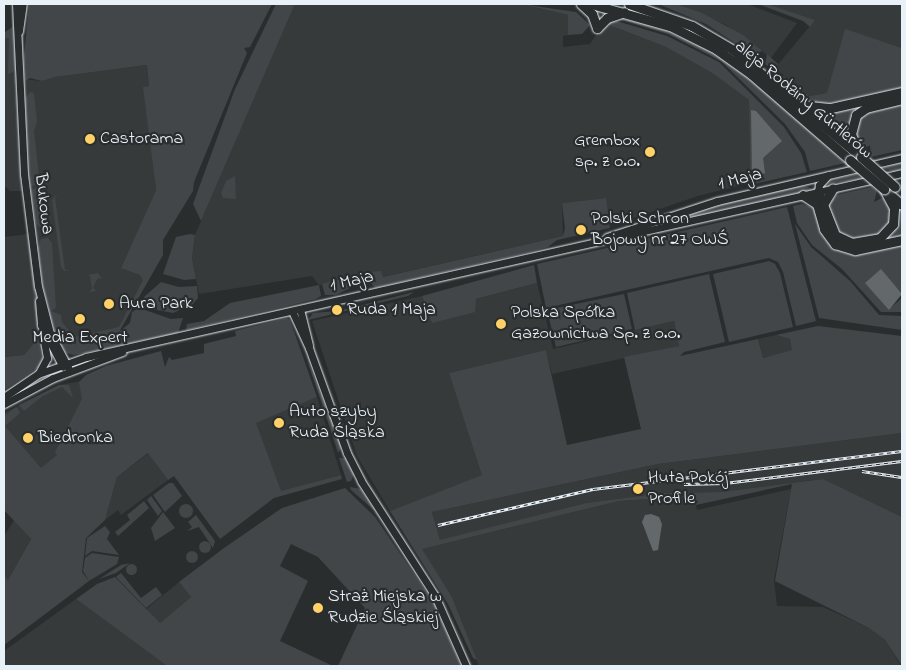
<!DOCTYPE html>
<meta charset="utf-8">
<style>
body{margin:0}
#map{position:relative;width:906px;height:670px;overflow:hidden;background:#2a2d2e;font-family:"Indie Flower",sans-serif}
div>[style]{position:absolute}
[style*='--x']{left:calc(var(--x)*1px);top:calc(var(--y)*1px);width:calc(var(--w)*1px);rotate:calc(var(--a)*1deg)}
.built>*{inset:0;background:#363a3b}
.green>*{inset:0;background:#424648}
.round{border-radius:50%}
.water>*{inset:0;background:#63686b}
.roads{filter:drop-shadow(0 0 1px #e8f1f8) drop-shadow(0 0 1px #e8f1f8)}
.minor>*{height:7px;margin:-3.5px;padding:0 3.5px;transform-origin:3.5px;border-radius:3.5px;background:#2a2d2e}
.major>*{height:9px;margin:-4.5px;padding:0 4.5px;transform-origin:4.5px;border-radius:4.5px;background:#2a2d2e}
.rail>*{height:3px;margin-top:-1.5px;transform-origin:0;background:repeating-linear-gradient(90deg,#2a2d2e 0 4px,#e8f1f8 0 8px);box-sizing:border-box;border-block:1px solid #e8f1f8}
.bridges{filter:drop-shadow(0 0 1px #e8f1f8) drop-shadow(0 0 1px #e8f1f8)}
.major-bridge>*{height:9px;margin:-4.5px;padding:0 4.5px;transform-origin:4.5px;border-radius:4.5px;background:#2a2d2e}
.dots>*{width:14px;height:14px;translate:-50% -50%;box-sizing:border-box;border:2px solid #2a2d2e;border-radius:50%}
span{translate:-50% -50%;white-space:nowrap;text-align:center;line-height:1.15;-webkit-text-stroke:4.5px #2a2d2e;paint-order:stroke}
.street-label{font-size:18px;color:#e8f1f8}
.poi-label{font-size:18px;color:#e8f1f8}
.left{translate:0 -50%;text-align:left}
.right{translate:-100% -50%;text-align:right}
.frame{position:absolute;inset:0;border:5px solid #e8f1f8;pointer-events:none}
</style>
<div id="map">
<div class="built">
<i style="clip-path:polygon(295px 4px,521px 4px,568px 15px,568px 35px,563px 36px,563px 47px,590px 44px,604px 23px,666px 47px,712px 73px,749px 100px,750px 183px,698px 196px,610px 226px,605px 198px,562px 203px,563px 236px,382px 277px,319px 285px,312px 276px,199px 294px,192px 258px,195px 235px)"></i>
<i style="clip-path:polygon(676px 4px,747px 4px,797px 23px,771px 58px,726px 25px)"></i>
<i style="clip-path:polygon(766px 4px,902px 4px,902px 48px,845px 30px,828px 93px,809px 96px,775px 68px,815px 20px)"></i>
<i style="clip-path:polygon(14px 29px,22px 191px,10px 191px,4px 185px,4px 33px)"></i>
<i style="clip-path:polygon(147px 65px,149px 86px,144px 87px,156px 190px,121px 268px,152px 266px,118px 334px,82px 344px,55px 332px,49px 314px,28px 169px,24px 79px,41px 81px,55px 77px)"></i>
<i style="clip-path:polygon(29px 234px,41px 334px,24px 355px,4px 357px,4px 237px)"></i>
<i style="clip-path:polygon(537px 283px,553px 349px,674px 321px,679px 346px,552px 374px,546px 350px,449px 373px,483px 475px,390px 511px,357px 456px,312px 321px,422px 296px,433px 323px,476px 299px)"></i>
<i style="clip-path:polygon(776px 335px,790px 339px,793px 350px,763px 358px,758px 339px)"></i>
<i style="clip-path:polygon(82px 381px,86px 392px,59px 456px,38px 474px,4px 434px,4px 413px,59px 385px)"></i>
<i style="clip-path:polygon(317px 397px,341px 475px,281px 492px,255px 423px)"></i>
<i style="clip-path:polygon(902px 433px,902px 517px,822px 479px,720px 492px,663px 493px,586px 503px,440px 541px,432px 512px,658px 464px)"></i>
<i style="clip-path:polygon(149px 453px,168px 480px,121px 515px,118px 510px,105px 520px,117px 477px)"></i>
<i style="clip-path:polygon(791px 489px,774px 580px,777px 606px,823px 607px,869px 628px,885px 640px,901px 666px,479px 666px,452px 597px,421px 549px,619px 501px,694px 496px,697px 510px)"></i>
<i style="clip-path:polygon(14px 520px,31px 539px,8px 580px,4px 576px,4px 536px)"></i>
<i style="clip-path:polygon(179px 582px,191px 597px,159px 624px,146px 609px)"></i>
<i style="clip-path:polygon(76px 599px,167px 666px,4px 666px,4px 651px)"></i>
</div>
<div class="green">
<i style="clip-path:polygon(29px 4px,272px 4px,250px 47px,244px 48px,247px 53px,194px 182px,193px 191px,163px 240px,163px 255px,119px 332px,130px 323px,132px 312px,139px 308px,171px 319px,183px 318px,178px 333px,74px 355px,66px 353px,55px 332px,43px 286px,38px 247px,41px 239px,48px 238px,52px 243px,56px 308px,51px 311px,61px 315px,62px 322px,74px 337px,119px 327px,143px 280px,140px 275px,121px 268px,156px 190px,143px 87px,149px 86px,147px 65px,55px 77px,42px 81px,30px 78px,25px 81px,23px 69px)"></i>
<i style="clip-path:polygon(276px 4px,295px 4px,201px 221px,193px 204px,235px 89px)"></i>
<i style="clip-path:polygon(521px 4px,576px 12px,590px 25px,582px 34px,568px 35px,568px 15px)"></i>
<i style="clip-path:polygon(658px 4px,676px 4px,702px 13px,743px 35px,762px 51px,754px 55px,706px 24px)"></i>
<i style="clip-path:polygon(758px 4px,767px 4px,815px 20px,810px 27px,803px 21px)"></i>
<i style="clip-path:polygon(13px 12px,17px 70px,8px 74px,9px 38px,4px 38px,4px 33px,12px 27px)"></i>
<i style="clip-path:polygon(619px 16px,667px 31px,722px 57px,771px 95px,845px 163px,810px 171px,805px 152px,785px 124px,721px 61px,668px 34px,615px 18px)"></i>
<i style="clip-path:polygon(613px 20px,667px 36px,719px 62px,784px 127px,801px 153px,807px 172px,750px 185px,749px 100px,712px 73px,666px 47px,604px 23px)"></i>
<i style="clip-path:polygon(845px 29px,902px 48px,902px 89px,840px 104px,819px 104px,811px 102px,765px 64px,767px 54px,778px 64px,775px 69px,809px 96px,827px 93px)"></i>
<i style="clip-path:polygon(30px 92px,34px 93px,37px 122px,34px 131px,40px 185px,31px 186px,25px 99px)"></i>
<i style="clip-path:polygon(902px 94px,862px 107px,849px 139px,814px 109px)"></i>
<i style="clip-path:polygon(902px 102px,902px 150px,871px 157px,870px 145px,862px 150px,854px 135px,861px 114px)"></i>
<i style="clip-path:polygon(902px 162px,902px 169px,893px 172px,883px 168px)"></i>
<i style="clip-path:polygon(856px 174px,862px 179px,827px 184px,829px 180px)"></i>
<i style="clip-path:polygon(235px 176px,236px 199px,223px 198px,221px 193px,226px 181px)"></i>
<i style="clip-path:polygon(801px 184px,814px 190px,682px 221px,680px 215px)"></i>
<i style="clip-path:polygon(872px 187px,877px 191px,874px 202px,884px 197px,890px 205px,891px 221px,880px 235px,860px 240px,840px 236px,827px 205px,837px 195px)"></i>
<i style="clip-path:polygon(41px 188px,43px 210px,47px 210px,48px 223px,42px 228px,36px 224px,31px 189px)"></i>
<i style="clip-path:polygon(55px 196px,59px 196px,55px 197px,65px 270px,69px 271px,64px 271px,61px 267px,52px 200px)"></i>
<i style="clip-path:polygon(606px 198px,610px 228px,557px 240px,548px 247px,534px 251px,375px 288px,369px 281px,362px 282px,336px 295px,325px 295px,322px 284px,369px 272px,381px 271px,383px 277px,563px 236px,565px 228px,562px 203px)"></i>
<i style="clip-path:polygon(802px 204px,815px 208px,832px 246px,843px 252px,856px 253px,902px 243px,902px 294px,881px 270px,889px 309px,902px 298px,902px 312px,881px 312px,842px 269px,812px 245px,797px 223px,793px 206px)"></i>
<i style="clip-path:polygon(787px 207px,816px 321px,796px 326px,783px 272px,778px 262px,769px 258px,546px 308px,537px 264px)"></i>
<i style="clip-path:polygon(897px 207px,902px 211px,902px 237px,845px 246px,834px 238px,880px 241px)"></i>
<i style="clip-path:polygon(795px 224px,811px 247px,850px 281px,879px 315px,902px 316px,902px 330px,819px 318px)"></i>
<i style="clip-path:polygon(190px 234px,195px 235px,192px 258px,196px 279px,184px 280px,163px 274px,176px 237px)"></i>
<i style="clip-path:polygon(28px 244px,31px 248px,46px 356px,35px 315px)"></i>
<i style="clip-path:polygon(769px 261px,775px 264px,780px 273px,793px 327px,729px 342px,713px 274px)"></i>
<i style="clip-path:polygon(534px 265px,537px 283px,476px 299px,475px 312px,432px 323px,422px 296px)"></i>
<i style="clip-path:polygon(98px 273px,102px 279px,98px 278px,93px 287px,96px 291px,89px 292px,92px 289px,90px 276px,87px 275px)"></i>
<i style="clip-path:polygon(709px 274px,725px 342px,684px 352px,680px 356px,758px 339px,763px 358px,792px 350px,790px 339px,776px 335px,818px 326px,902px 336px,902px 433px,658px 464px,432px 512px,440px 540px,586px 503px,663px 493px,720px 492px,823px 479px,902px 517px,902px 666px,885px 640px,869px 628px,775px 581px,792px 484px,696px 505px,694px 496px,619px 501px,422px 549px,452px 597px,477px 660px,473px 658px,448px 604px,390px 511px,482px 475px,449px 373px,546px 350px,567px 445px,641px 429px,624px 357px,679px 346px,674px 321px,635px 330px,627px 293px)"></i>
<i style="clip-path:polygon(161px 282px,179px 287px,197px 286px,198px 298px,193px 304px,173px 313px,146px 308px,144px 297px)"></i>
<i style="clip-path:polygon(319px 285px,321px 296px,316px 299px,186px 330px,187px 324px,204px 321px,230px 303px)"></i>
<i style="clip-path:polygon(414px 292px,408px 296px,308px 320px,313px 313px,338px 311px)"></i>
<i style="clip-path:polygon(624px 294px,632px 329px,556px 347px,547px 310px)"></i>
<i style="clip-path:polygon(287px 318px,290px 320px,317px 397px,256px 423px,281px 491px,341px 475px,342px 479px,274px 498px,220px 539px,174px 476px,168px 480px,148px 453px,117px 477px,105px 520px,86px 538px,82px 572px,89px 581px,4px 645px,4px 576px,8px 580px,31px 539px,4px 510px,4px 416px,16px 407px,18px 409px,20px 413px,5px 426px,41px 468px,57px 455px,55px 452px,82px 399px,79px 382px,86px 375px,106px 366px,161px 351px,165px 367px,169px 357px,172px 360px,204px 353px,204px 344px,236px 336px,235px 331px)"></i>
<i style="clip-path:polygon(38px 338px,42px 359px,39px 367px,4px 390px,4px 357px,24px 355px)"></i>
<i style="clip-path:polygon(307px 360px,342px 447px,338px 453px,324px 410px)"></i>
<i style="clip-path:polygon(59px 385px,69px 385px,73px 398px,62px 387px,43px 396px,24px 411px,19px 405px)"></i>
<i style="clip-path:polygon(339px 458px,345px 458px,354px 474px,351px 481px,347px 482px)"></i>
<i style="clip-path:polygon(169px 483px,173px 483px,182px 496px,165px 512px,153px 495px)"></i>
<i style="clip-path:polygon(350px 487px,361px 489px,375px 511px,351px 490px)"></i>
<i style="clip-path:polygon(345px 488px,375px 517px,434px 603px,461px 666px,338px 666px,365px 608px,318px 557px,291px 544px,280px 566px,308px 581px,280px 641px,333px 666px,167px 666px,76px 599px,97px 584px,115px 577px,160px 623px,191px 597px,179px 582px,224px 548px,282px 508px)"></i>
<i style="clip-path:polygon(151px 496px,162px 511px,158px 516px,147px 500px)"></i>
<i style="clip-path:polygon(144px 501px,149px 508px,118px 536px,115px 532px,130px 520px,127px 515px)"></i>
<i class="round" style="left:179px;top:504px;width:14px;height:14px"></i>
<i style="clip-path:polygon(163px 512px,175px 528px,155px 541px,151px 528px)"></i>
<i style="clip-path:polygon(196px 515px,215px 541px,213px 548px,199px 527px,187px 531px,192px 527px,188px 522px)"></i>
<i style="clip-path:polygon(105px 526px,110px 532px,107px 539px,119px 555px,92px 551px,85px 556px,87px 538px)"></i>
<i class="round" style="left:199px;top:541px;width:12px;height:12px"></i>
<i class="round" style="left:186px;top:551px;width:12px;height:12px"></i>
<i style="clip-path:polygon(92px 553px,119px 557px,117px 564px,89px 581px,83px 571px,85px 558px)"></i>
<i style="clip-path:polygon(130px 563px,116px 573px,99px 579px,121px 565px)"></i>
<i class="round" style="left:125.5px;top:563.5px;width:11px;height:11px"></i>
<i style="clip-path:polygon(121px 573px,141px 598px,156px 587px,162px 595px,146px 608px,116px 577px)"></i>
</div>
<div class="water">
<i style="clip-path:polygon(751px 110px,756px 111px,782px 141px,763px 158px,765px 173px,754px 177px,752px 175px)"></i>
<i style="clip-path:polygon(881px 269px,902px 294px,889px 310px,865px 283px)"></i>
<i style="clip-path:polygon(651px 514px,659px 517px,662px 524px,658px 550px,653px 551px,642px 522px,645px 515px)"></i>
</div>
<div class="roads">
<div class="minor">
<i style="--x:16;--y:4;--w:170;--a:87.3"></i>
<i style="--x:24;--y:174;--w:113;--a:82.9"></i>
<i style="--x:38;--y:286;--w:49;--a:75.7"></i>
<i style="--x:50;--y:333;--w:43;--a:62.2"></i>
<i style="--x:19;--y:31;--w:27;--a:-82"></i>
<i style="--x:818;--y:192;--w:7;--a:-82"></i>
<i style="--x:819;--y:185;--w:13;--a:-48"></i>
<i style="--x:607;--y:237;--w:116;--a:-18.1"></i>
<i style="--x:717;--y:201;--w:190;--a:-13.1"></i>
<i style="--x:39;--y:301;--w:24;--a:85"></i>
<i style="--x:41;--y:325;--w:47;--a:62.4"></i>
<i style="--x:300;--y:309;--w:37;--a:76"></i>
<i style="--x:292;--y:311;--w:41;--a:65.3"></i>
<i style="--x:309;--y:348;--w:112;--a:70.1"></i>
<i style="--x:347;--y:453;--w:31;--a:63"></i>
<i style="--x:361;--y:481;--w:137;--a:57.2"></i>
<i style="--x:435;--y:596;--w:77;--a:66.1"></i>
<i style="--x:39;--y:373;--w:17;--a:-62"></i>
<i style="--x:47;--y:358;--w:17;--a:-100"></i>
<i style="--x:4;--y:397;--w:41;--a:-34.1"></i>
<i style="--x:38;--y:374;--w:51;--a:-19.5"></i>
<i style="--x:86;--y:357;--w:836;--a:-12.71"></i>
<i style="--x:4;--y:404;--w:55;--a:-28"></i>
<i style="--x:53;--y:378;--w:74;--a:-20.6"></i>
</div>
<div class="major">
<i style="--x:581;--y:4;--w:15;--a:42"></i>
<i style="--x:592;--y:14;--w:15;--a:70"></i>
<i style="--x:597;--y:28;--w:14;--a:-45"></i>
<i style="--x:607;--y:18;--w:18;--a:-19"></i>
<i style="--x:591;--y:4;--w:82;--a:15.6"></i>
<i style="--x:670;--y:26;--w:51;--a:26.6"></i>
<i style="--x:716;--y:49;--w:43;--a:35.5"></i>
<i style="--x:751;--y:74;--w:131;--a:41"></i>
<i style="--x:629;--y:4;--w:67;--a:19.2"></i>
<i style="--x:692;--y:26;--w:48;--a:30.3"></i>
<i style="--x:733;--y:50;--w:167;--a:39.9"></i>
<i style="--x:800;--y:105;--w:31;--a:6"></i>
<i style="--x:831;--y:108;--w:73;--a:-12.7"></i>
<i style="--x:859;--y:153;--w:21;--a:-113"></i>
<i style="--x:851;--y:134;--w:20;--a:-75"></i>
<i style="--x:856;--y:115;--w:12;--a:-35"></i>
<i style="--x:866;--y:108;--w:37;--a:-14"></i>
<i style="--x:818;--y:192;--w:46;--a:68.4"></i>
<i style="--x:835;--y:235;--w:19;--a:25"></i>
<i style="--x:852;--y:243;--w:28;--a:-10"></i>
<i style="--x:880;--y:238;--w:19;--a:-47"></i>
<i style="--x:893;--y:224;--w:16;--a:-86"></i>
<i style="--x:894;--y:208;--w:21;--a:-118"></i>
<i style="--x:818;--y:192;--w:12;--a:95"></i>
<i style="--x:817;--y:204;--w:26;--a:74"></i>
<i style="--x:824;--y:229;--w:19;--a:54"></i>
<i style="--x:835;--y:244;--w:21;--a:17"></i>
<i style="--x:855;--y:250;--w:48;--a:-12"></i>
<i style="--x:888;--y:193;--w:18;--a:41"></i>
<i style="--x:803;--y:195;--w:17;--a:33"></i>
<i style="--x:824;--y:203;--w:17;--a:-59"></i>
</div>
</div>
<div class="rail">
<i style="--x:862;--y:471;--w:40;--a:8.5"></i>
<i style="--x:684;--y:484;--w:41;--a:-1.4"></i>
<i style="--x:725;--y:483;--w:178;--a:-7.1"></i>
<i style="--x:438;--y:525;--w:159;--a:-13.1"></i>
<i style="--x:593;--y:489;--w:311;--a:-7"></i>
</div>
<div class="bridges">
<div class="major-bridge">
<i style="--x:861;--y:157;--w:45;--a:41.4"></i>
<i style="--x:850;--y:160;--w:45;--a:40.5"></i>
</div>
</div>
<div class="dots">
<i style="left:90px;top:139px;background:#ffd166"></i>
<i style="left:650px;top:152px;background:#ffd166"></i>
<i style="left:581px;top:230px;background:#ffd166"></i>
<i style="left:109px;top:304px;background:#ffd166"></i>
<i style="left:337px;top:310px;background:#ffd166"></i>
<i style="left:80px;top:319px;background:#ffd166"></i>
<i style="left:501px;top:324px;background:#ffd166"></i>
<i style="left:279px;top:423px;background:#ffd166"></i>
<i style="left:28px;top:438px;background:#ffd166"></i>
<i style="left:638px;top:489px;background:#ffd166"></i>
<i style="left:318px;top:608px;background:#ffd166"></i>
</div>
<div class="street-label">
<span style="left:803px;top:100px;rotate:40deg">aleja Rodziny Gürtlerów</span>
<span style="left:740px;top:180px;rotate:-14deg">1 Maja</span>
<span style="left:43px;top:204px;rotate:83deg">Bukowa</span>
<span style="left:352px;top:282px;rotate:-13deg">1 Maja</span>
</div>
<div class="poi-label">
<span class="left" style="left:100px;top:139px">Castorama</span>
<span class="right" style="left:640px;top:152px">Grembox<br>sp. z o.o.</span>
<span class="left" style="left:591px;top:230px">Polski Schron<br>Bojowy nr 27 OWŚ</span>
<span class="left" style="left:119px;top:304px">Aura Park</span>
<span class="left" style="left:347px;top:310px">Ruda 1 Maja</span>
<span class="left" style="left:511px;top:324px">Polska Spółka<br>Gazownictwa Sp. z o.o.</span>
<span style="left:80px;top:338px">Media Expert</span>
<span class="left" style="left:289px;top:423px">Auto szyby<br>Ruda Śląska</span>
<span class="left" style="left:38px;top:438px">Biedronka</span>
<span class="left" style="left:648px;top:489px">Huta Pokój<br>Profile</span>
<span class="left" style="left:328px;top:608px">Straż Miejska w<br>Rudzie Śląskiej</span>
</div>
<div class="frame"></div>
</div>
